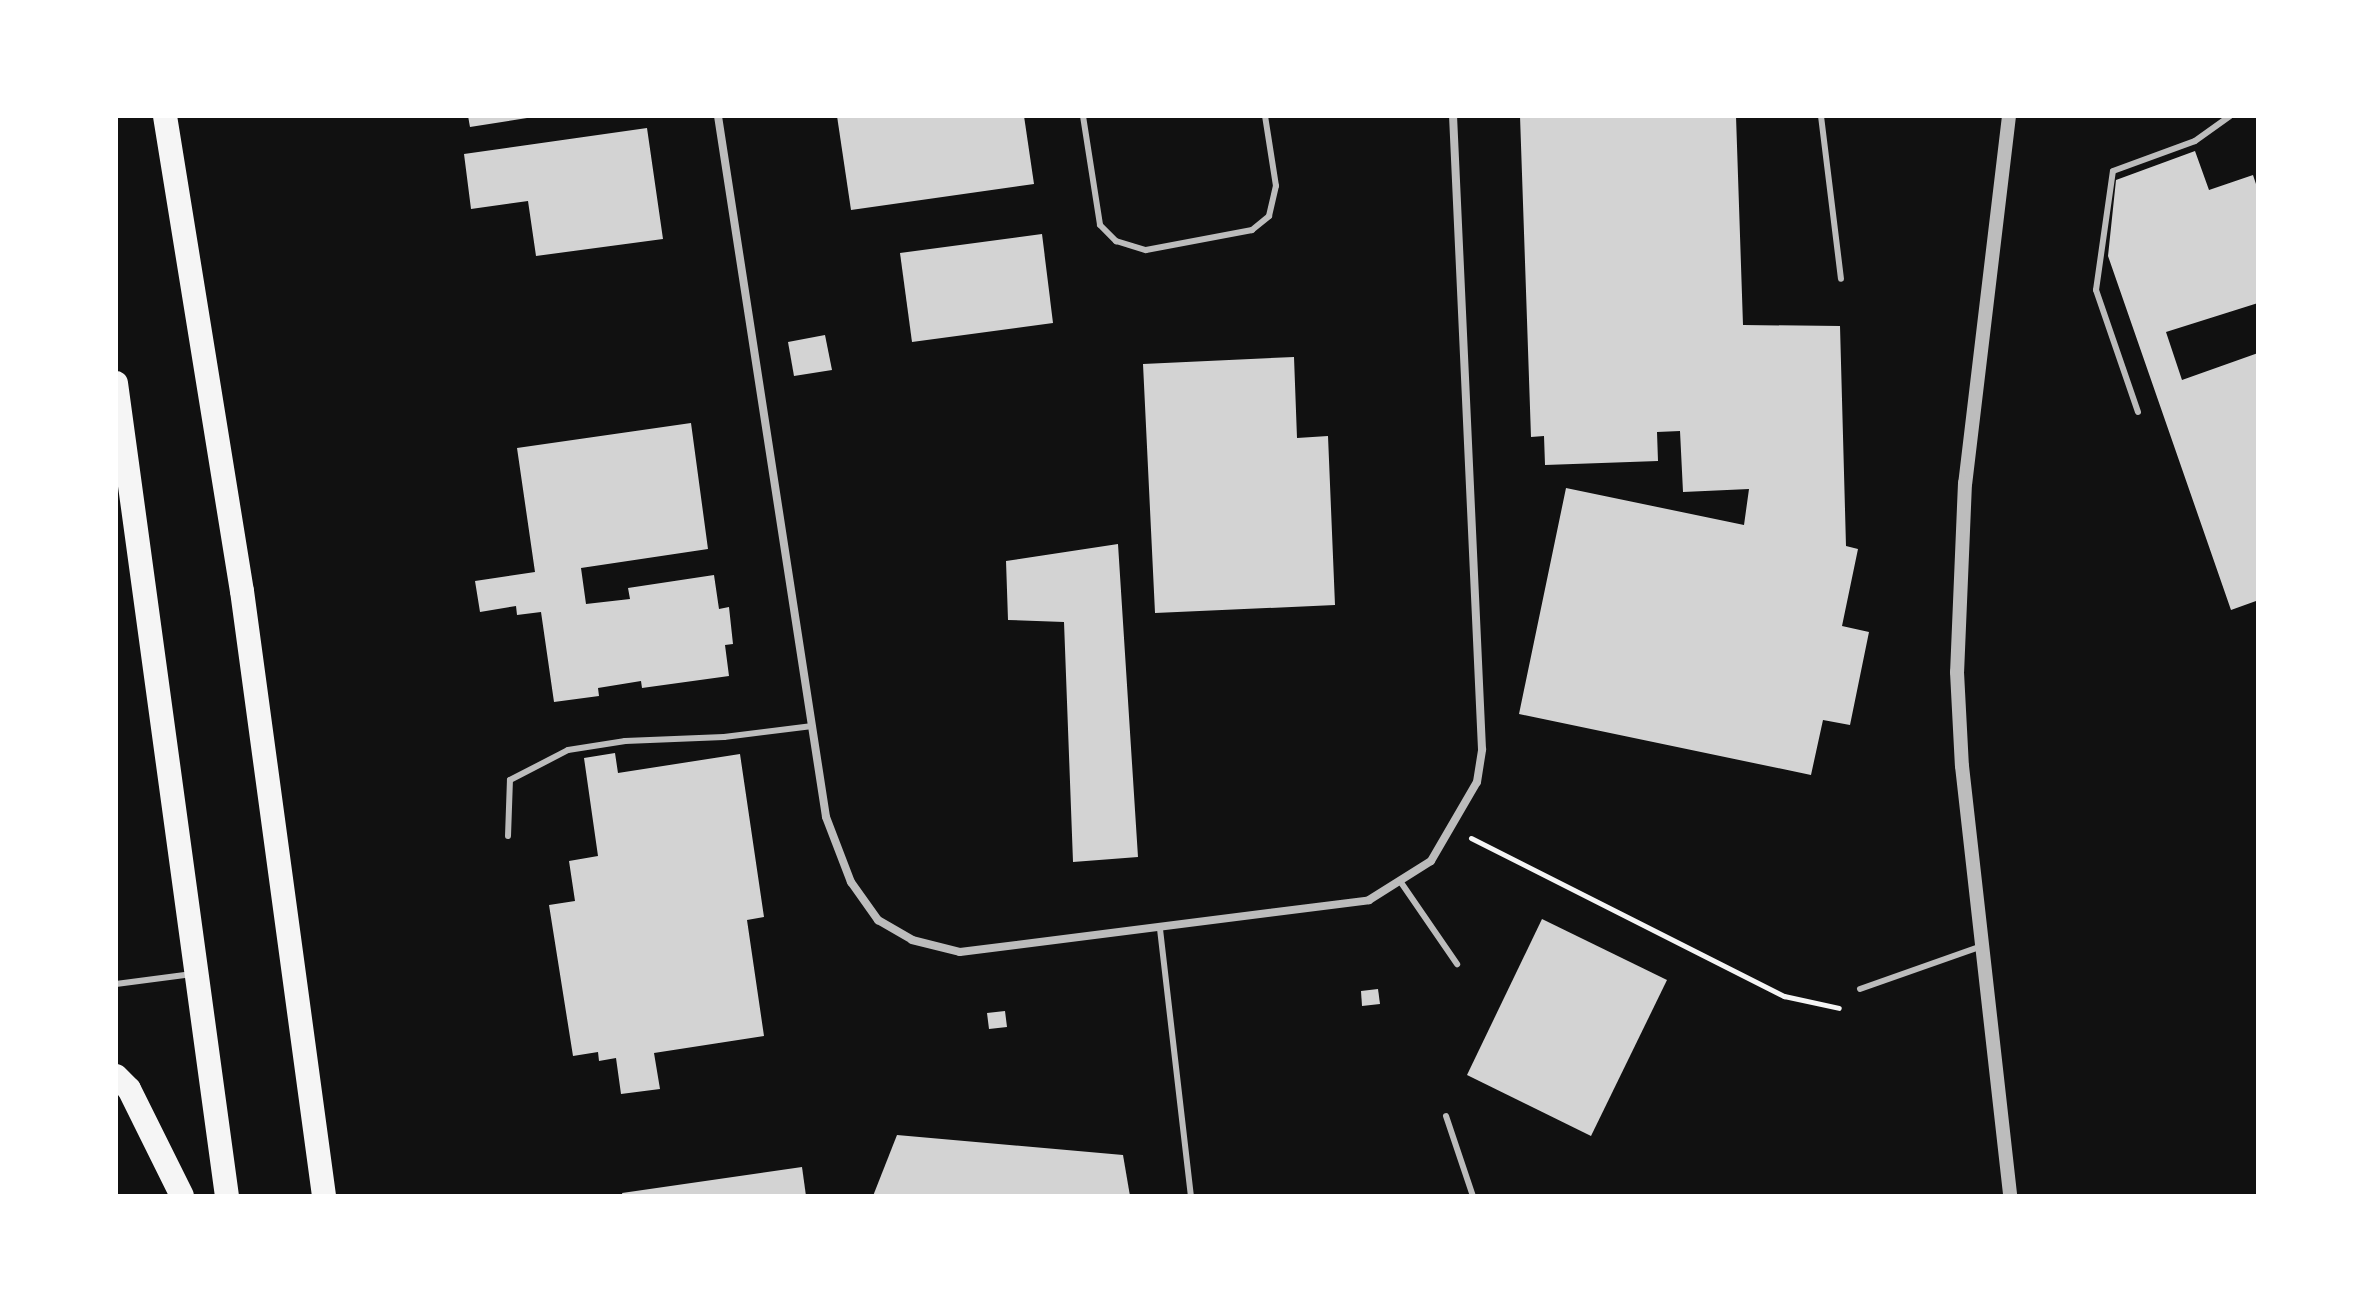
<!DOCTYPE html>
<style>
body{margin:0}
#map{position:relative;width:2374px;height:1312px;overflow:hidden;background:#111;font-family:"PT Sans",sans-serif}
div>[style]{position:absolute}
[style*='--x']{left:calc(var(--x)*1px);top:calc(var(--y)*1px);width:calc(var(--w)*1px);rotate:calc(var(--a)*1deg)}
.building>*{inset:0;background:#d3d3d3}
.path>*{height:5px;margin:-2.5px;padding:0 2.5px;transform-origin:2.5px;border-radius:2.5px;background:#f5f5f5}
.service>*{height:6px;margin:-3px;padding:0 3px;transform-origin:3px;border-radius:3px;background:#bcbcbc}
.minor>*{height:8px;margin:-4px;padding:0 4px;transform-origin:4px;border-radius:4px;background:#bcbcbc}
.tertiary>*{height:14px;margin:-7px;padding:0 7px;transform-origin:7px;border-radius:7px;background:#bcbcbc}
.motorway>*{height:24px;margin:-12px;padding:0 12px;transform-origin:12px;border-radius:12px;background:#f5f5f5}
span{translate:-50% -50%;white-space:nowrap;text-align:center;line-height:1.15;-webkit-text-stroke:6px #fff;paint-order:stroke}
.frame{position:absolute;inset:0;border:118px solid #fff;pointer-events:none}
</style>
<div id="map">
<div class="building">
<i style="clip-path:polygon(468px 116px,527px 116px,527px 118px,470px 127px)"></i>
<i style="clip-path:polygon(837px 116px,1024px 116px,1034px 184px,851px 210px)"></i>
<i style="clip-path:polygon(1520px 116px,1736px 116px,1743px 325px,1840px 326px,1846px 546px,1858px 549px,1842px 626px,1869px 632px,1850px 725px,1823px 720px,1811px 775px,1519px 714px,1566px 488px,1744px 525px,1749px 489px,1683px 492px,1680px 431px,1657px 432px,1658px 461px,1545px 465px,1544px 436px,1531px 437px)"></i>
<i style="clip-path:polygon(647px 128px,663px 239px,536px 256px,528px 201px,471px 209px,464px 154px)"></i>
<i style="clip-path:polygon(2195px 151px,2209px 190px,2253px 175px,2258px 190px,2258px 303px,2166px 332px,2182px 380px,2258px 353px,2258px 607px,2256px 601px,2231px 610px,2108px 256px,2116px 180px)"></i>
<i style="clip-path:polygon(1042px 234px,1053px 323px,912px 342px,900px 253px)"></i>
<i style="clip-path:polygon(825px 335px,832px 370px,794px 376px,788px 342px)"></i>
<i style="clip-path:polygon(1294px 357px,1297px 438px,1328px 436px,1335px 605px,1155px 613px,1143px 364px)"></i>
<i style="clip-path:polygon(691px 423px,708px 549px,581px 568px,586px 604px,630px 599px,628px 588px,714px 575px,719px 609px,729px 607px,733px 644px,725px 645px,729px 676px,642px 688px,641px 681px,598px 688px,599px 696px,554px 702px,541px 612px,517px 615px,516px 606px,480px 612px,475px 581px,535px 572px,517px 448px)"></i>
<i style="clip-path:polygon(1118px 544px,1138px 857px,1073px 862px,1064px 622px,1008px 620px,1006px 561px)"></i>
<i style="clip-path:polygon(615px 753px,618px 773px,740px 754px,764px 917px,747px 920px,764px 1036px,654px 1053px,660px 1089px,621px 1094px,616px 1058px,599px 1061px,598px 1052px,573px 1056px,549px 905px,575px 901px,569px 861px,598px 856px,584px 758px)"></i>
<i style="clip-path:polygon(1542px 919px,1667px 980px,1591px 1136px,1467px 1075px)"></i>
<i style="clip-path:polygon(1378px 989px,1380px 1004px,1362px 1006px,1361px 991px)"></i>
<i style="clip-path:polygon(1005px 1011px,1007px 1027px,989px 1029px,987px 1013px)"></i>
<i style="clip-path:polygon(897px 1135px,1123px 1155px,1130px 1196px,873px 1196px)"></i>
<i style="clip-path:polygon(802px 1167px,806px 1196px,623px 1196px,622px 1193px)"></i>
</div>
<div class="path">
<i style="--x:1471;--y:838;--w:351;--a:26.8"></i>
<i style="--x:1784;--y:996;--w:56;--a:12.3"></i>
</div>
<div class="service">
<i style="--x:1083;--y:116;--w:110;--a:81.1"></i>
<i style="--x:1100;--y:225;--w:23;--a:45"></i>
<i style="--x:1116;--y:241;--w:31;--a:17"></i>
<i style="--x:1146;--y:250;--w:108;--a:-10.7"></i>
<i style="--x:1252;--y:230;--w:22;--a:-39"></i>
<i style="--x:1269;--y:216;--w:31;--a:-77"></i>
<i style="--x:1276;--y:186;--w:71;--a:-98.9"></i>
<i style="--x:1821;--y:116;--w:164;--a:83"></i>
<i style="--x:2138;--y:412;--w:129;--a:-109"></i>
<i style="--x:2096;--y:290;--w:120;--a:-81.9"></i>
<i style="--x:2113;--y:171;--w:87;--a:-20.1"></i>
<i style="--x:2195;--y:141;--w:43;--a:-35.5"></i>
<i style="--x:508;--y:836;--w:56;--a:-88"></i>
<i style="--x:510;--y:780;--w:65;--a:-27.3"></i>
<i style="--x:568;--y:750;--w:58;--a:-9"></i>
<i style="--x:625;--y:741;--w:99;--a:-2.3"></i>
<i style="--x:724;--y:737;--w:89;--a:-7.1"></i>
<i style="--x:1400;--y:881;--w:101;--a:55.5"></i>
<i style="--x:1160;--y:929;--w:269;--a:83.4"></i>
<i style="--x:116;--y:984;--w:77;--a:-7.5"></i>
<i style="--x:1860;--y:989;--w:129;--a:-19.4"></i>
<i style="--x:1446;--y:1116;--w:84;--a:71.4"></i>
</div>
<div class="minor">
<i style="--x:718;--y:116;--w:709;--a:81.24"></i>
<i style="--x:826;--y:817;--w:70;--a:69"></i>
<i style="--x:851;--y:882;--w:47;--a:54.6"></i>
<i style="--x:878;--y:920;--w:39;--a:30"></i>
<i style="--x:912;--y:940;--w:49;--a:14"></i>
<i style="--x:960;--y:952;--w:412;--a:-7.2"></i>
<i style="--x:1369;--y:900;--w:73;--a:-32.2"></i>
<i style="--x:1431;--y:861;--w:91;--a:-59.8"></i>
<i style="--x:1477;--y:782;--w:33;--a:-81"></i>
<i style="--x:1482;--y:749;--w:634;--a:-92.62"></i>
</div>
<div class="tertiary">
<i style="--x:2009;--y:116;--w:370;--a:96.8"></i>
<i style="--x:1965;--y:483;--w:189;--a:92.4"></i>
<i style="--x:1957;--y:672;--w:94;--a:87"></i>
<i style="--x:1962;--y:766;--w:433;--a:83.6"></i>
</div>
<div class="motorway">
<i style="--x:165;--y:116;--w:481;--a:80.8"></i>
<i style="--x:242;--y:591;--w:611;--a:82.28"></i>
<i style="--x:116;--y:383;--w:821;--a:82.23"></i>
<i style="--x:116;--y:1076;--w:18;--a:45"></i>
<i style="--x:129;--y:1089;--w:119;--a:63.6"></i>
</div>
<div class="frame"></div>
</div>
